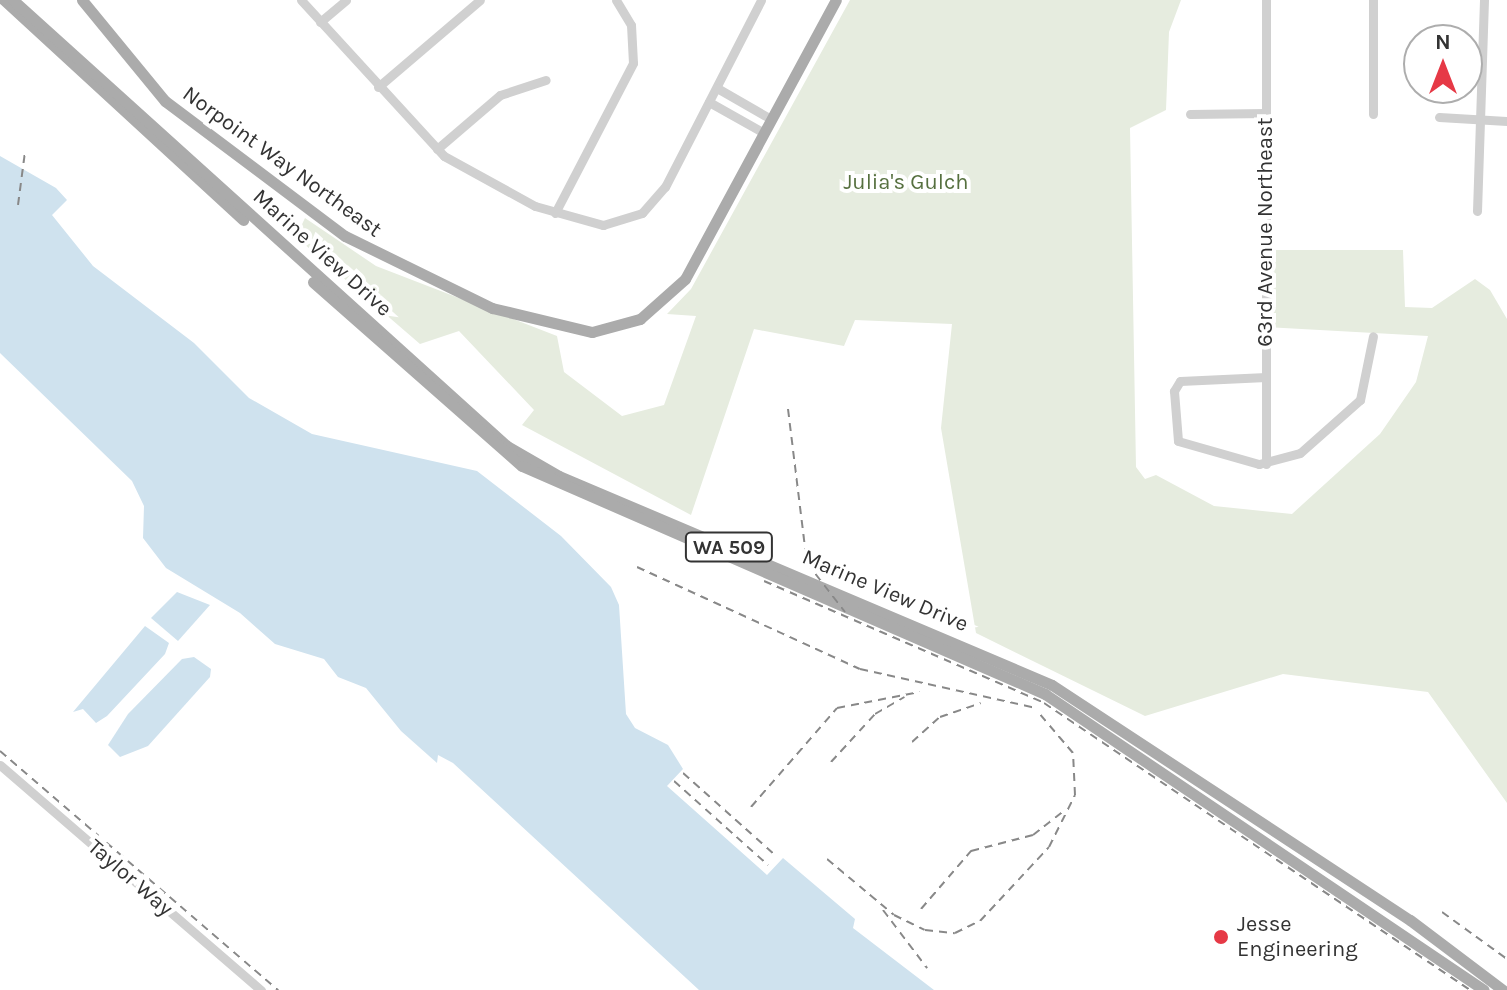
<!DOCTYPE html>
<style>
body{margin:0}
#map{position:relative;width:1507px;height:990px;overflow:hidden;background:#fff;font-family:Karla,sans-serif}
div>[style]{position:absolute}
[style*='--x']{left:calc(var(--x)*1px);top:calc(var(--y)*1px);width:calc(var(--w)*1px);rotate:calc(var(--a)*1deg)}
.green>*{inset:0;background:#e6ecdf}
.water>*{inset:0;background:#cfe2ee}
.minor>*{height:9px;margin:-4.5px;padding:0 4.5px;transform-origin:4.5px;border-radius:4.5px;background:#d0d0d0}
.major>*{height:11px;margin:-5.5px;padding:0 5.5px;transform-origin:5.5px;border-radius:5.5px;background:#ababab}
.rail>*{height:2px;margin-top:-1px;transform-origin:0;background:repeating-linear-gradient(90deg,#888 0 8px,transparent 0 14px)}
.dots>*{width:22px;height:22px;translate:-50% -50%;box-sizing:border-box;border:4px solid #fff;border-radius:50%}
span{translate:-50% -50%;white-space:nowrap;text-align:center;line-height:1.15;-webkit-text-stroke:8px #fff;paint-order:stroke}
.shield-label span{padding:2px 6px;background:#fff;border:2px solid;border-radius:6px;-webkit-text-stroke-width:0}
.shield-label{font-size:20px;color:#333;font-weight:700}
.street-label{font-size:22px;color:#333}
.park-label{font-size:22px;color:#56703f}
.poi-label{font-size:22px;color:#333}
.left{translate:0 -50%;text-align:left}
.north{position:absolute;left:1403px;top:24px;width:80px;height:80px;box-sizing:border-box;background:#fff;border:2px solid #adadad;border-radius:50%;rotate:0deg;font-size:22px;font-weight:700;line-height:32px;text-align:center;color:#333}
.north::after{content:'';display:block;margin:auto;width:28px;height:36px;background:#e63946;clip-path:polygon(50% 0,100% 100%,50% 72%,0 100%)}
</style>
<div id="map">
<div class="green">
<i style="clip-path:polygon(850px 0,1181px 0,1169px 32px,1166px 110px,1130px 128px,1136px 467px,1145px 479px,1156px 475px,1214px 506px,1292px 514px,1380px 434px,1416px 382px,1428px 336px,1266px 327px,1266px 250px,1403px 250px,1405px 307px,1432px 308px,1475px 279px,1490px 290px,1507px 319px,1507px 803px,1428px 692px,1283px 674px,1145px 716px,976px 633px,941px 428px,952px 324px,855px 320px,844px 346px,754px 329px,691px 515px,522px 425px,534px 410px,459px 331px,420px 344px,296px 237px,305px 218px,376px 266px,557px 336px,564px 372px,622px 416px,664px 405px,696px 316px,667px 314px,691px 289px)"></i>
</div>
<div class="water">
<i style="clip-path:polygon(0 156px,56px 188px,67px 200px,52px 215px,93px 266px,194px 343px,249px 398px,312px 434px,477px 471px,561px 536px,611px 587px,619px 605px,626px 714px,635px 728px,668px 745px,683px 769px,667px 786px,767px 875px,783px 858px,855px 919px,853px 928px,934px 990px,699px 990px,453px 763px,438px 755px,437px 763px,401px 731px,366px 688px,338px 677px,324px 659px,275px 644px,240px 613px,166px 568px,143px 538px,144px 506px,132px 481px,0 353px)"></i>
<i style="clip-path:polygon(177px 592px,210px 605px,178px 641px,151px 618px)"></i>
<i style="clip-path:polygon(145px 626px,169px 643px,165px 654px,107px 716px,96px 723px,83px 709px,73px 712px)"></i>
<i style="clip-path:polygon(194px 657px,211px 669px,210px 677px,148px 746px,120px 757px,108px 745px,128px 714px,182px 659px)"></i>
</div>
<div class="minor">
<i style="--x:301;--y:0;--w:212;--a:47.5"></i>
<i style="--x:444;--y:156;--w:104;--a:28.8"></i>
<i style="--x:535;--y:206;--w:71;--a:15.6"></i>
<i style="--x:603;--y:225;--w:41;--a:-17.1"></i>
<i style="--x:642;--y:213;--w:35;--a:-49"></i>
<i style="--x:665;--y:187;--w:210;--a:-62.8"></i>
<i style="--x:1373;--y:0;--w:114;--a:90"></i>
<i style="--x:320;--y:22;--w:34;--a:-40"></i>
<i style="--x:378;--y:87;--w:134;--a:-40.5"></i>
<i style="--x:717;--y:88;--w:62;--a:29.9"></i>
<i style="--x:709;--y:102;--w:63;--a:29.4"></i>
<i style="--x:1190;--y:114;--w:76;--a:-0.8"></i>
<i style="--x:1439;--y:117;--w:68;--a:3.4"></i>
<i style="--x:437;--y:149;--w:83;--a:-40.6"></i>
<i style="--x:500;--y:95;--w:48;--a:-18.1"></i>
<i style="--x:1477;--y:211;--w:211;--a:-88.1"></i>
<i style="--x:555;--y:213;--w:169;--a:-62.5"></i>
<i style="--x:633;--y:63;--w:38;--a:-93"></i>
<i style="--x:631;--y:25;--w:29;--a:-121"></i>
<i style="--x:1266;--y:377;--w:86;--a:177.3"></i>
<i style="--x:1180;--y:381;--w:12;--a:121"></i>
<i style="--x:1174;--y:391;--w:50;--a:85.4"></i>
<i style="--x:1178;--y:441;--w:84;--a:15.9"></i>
<i style="--x:1259;--y:464;--w:42;--a:-15"></i>
<i style="--x:1300;--y:453;--w:80;--a:-41.5"></i>
<i style="--x:1360;--y:400;--w:65;--a:-78.5"></i>
<i style="--x:1266;--y:464;--w:464;--a:-90"></i>
<i style="--x:0;--y:765;--w:345;--a:40.8"></i>
</div>
<div class="major">
<i style="--x:4;--y:0;--w:325;--a:42.6"></i>
<i style="--x:13;--y:0;--w:666;--a:42.08"></i>
<i style="--x:507;--y:446;--w:60;--a:30"></i>
<i style="--x:559;--y:476;--w:535;--a:22.97"></i>
<i style="--x:1052;--y:685;--w:428;--a:33.3"></i>
<i style="--x:1410;--y:920;--w:116;--a:37"></i>
<i style="--x:82;--y:0;--w:131;--a:50.6"></i>
<i style="--x:165;--y:101;--w:225;--a:36.9"></i>
<i style="--x:345;--y:236;--w:164;--a:26.1"></i>
<i style="--x:492;--y:308;--w:103;--a:13.5"></i>
<i style="--x:592;--y:332;--w:50;--a:-15.2"></i>
<i style="--x:640;--y:319;--w:60;--a:-41.6"></i>
<i style="--x:685;--y:279;--w:317;--a:-61.6"></i>
<i style="--x:313;--y:282;--w:278;--a:41.4"></i>
<i style="--x:522;--y:466;--w:571;--a:23.55"></i>
<i style="--x:1045;--y:694;--w:529;--a:33.99"></i>
</div>
<div class="rail">
<i style="--x:18;--y:205;--w:53;--a:-82.5"></i>
<i style="--x:788;--y:409;--w:155;--a:83"></i>
<i style="--x:807;--y:563;--w:62;--a:52.2"></i>
<i style="--x:637;--y:567;--w:245;--a:24.6"></i>
<i style="--x:860;--y:669;--w:180;--a:12.5"></i>
<i style="--x:764;--y:581;--w:305;--a:23.5"></i>
<i style="--x:1044;--y:703;--w:514;--a:33.97"></i>
<i style="--x:912;--y:742;--w:38;--a:-42"></i>
<i style="--x:940;--y:717;--w:43;--a:-18.9"></i>
<i style="--x:0;--y:751;--w:367;--a:40.7"></i>
<i style="--x:831;--y:762;--w:65;--a:-47.5"></i>
<i style="--x:875;--y:714;--w:34;--a:-30"></i>
<i style="--x:683;--y:773;--w:122;--a:41.7"></i>
<i style="--x:674;--y:781;--w:126;--a:41.8"></i>
<i style="--x:751;--y:807;--w:131;--a:-49"></i>
<i style="--x:837;--y:708;--w:84;--a:-11"></i>
<i style="--x:827;--y:859;--w:87;--a:39.9"></i>
<i style="--x:894;--y:915;--w:34;--a:26"></i>
<i style="--x:925;--y:930;--w:30;--a:6"></i>
<i style="--x:955;--y:933;--w:28;--a:-26"></i>
<i style="--x:980;--y:921;--w:101;--a:-47"></i>
<i style="--x:1049;--y:847;--w:58;--a:-63.4"></i>
<i style="--x:1075;--y:795;--w:42;--a:-92.7"></i>
<i style="--x:1073;--y:753;--w:54;--a:-130.5"></i>
<i style="--x:921;--y:909;--w:77;--a:-49.2"></i>
<i style="--x:971;--y:851;--w:64;--a:-14.5"></i>
<i style="--x:1033;--y:835;--w:41;--a:-38"></i>
<i style="--x:883;--y:910;--w:73;--a:52.8"></i>
<i style="--x:1442;--y:912;--w:80;--a:35.9"></i>
</div>
<div class="dots">
<i style="left:1221px;top:937px;background:#e63946"></i>
</div>
<div class="shield-label">
<span style="left:729px;top:547px">WA 509</span>
</div>
<div class="street-label">
<span style="left:282px;top:162px;rotate:36deg">Norpoint Way Northeast</span>
<span style="left:1266px;top:232px;rotate:-90deg">63rd Avenue Northeast</span>
<span style="left:322px;top:253px;rotate:42deg">Marine View Drive</span>
<span style="left:885px;top:591px;rotate:23deg">Marine View Drive</span>
<span style="left:130px;top:878px;rotate:41deg">Taylor Way</span>
</div>
<div class="park-label">
<span style="left:906px;top:183px">Julia's Gulch</span>
</div>
<div class="poi-label">
<span class="left" style="left:1237px;top:937px">Jesse<br>Engineering</span>
</div>
<div class="north">N</div>
</div>
